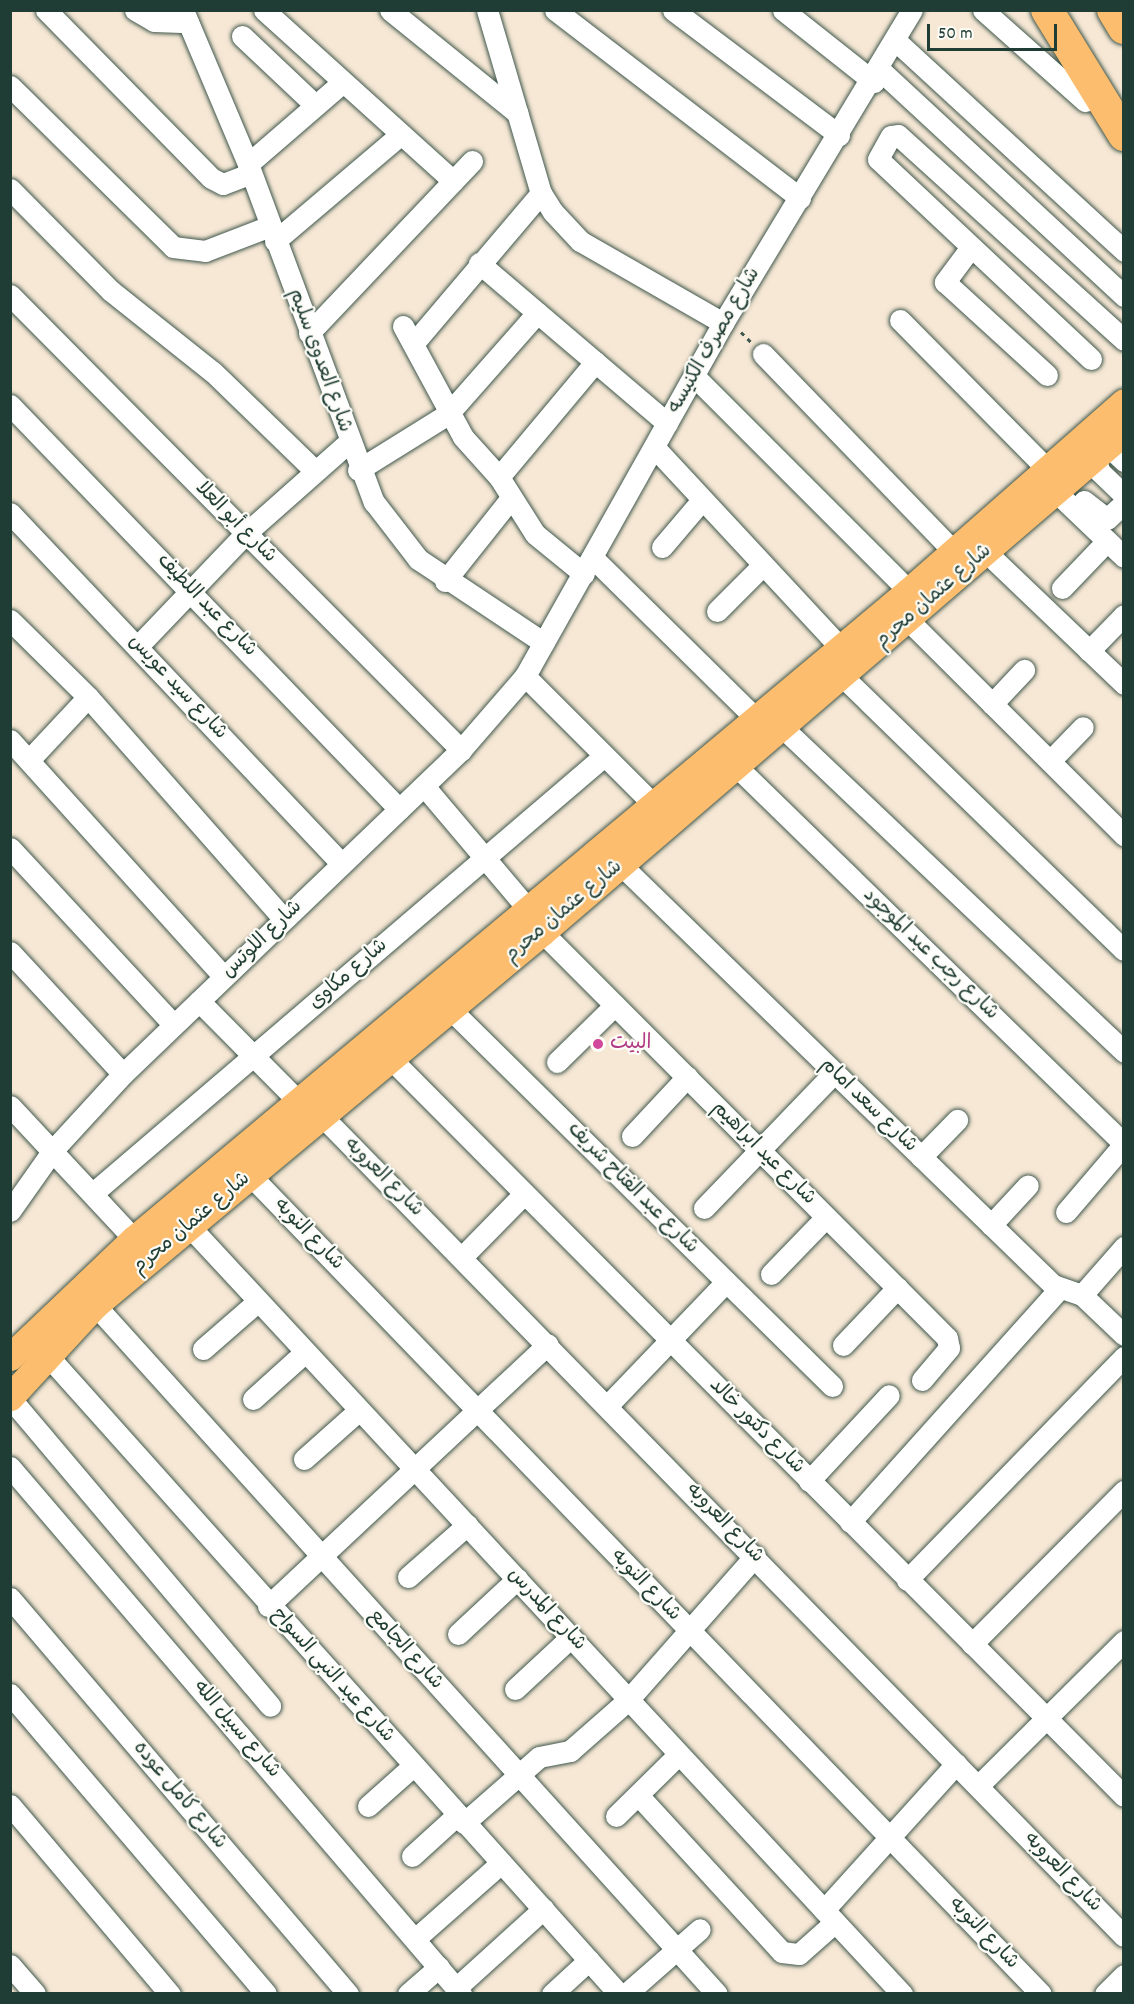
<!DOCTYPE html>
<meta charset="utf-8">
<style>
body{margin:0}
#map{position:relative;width:1134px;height:2004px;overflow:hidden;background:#f7e8d5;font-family:Dekko,"Playpen Sans Arabic",sans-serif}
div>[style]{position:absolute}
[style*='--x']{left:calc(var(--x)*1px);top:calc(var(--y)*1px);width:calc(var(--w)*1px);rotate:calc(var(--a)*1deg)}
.path>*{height:3px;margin-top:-1.5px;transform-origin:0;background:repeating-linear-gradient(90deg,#3f574c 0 4.5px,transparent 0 9px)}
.roads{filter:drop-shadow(0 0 2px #3f574c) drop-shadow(0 0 2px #3f574c)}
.minor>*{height:21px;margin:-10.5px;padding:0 10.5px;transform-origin:10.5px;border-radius:10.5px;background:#fff}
.major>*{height:27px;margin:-13.5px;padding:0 13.5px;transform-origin:13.5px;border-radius:13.5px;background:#fcbd6f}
.highway>*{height:32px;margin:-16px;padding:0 16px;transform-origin:16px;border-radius:16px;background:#fcbd6f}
.dots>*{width:16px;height:16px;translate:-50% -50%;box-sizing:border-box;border:3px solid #fdfcf7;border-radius:50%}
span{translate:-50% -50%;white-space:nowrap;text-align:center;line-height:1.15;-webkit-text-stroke:4.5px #fdfcf7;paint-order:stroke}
.street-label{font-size:20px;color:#1f3d34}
.hotel-label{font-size:20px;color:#b23c85}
.left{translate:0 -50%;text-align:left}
.frame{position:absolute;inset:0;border:12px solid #1f3d34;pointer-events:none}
.scale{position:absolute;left:927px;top:24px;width:130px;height:27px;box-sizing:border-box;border:3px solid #1f3d34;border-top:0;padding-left:8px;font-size:18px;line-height:21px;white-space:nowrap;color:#1f3d34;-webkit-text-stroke:4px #fdfcf7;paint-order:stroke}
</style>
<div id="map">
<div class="path">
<i style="--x:741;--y:332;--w:14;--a:45"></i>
</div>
<div class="roads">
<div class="minor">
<i style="--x:46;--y:10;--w:235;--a:45.5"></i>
<i style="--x:211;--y:178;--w:13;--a:27"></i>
<i style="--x:223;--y:184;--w:30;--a:-21"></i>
<i style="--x:135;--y:10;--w:22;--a:30"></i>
<i style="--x:154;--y:21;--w:34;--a:2"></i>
<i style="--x:183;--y:10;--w:167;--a:67.1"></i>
<i style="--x:248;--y:164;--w:361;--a:69.6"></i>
<i style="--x:374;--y:502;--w:72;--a:52.3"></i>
<i style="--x:418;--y:559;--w:151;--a:33.7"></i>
<i style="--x:264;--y:10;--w:255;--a:42.1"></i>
<i style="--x:390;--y:10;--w:164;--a:39"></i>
<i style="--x:487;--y:10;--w:191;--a:73.6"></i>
<i style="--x:541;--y:193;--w:22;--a:58"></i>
<i style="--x:553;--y:212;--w:40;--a:47"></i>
<i style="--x:580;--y:241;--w:165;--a:29.8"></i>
<i style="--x:555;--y:10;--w:309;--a:37.5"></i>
<i style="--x:673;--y:10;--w:208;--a:37"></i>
<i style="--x:783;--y:10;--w:116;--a:38.4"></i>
<i style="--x:983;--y:10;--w:137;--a:41.7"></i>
<i style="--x:242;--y:36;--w:100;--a:43.4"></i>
<i style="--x:896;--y:41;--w:310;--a:42.6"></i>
<i style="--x:880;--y:70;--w:333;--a:42.8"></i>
<i style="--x:10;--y:86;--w:229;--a:44.6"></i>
<i style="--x:173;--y:247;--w:32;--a:7"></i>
<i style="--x:205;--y:251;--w:70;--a:-21"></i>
<i style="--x:248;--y:164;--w:125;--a:-40.8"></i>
<i style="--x:10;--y:189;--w:144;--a:45.3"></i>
<i style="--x:111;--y:291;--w:130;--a:38.5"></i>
<i style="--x:213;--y:372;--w:141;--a:44.1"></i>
<i style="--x:275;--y:241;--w:165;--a:-40.3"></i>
<i style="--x:971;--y:247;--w:44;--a:126.6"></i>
<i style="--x:945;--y:282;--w:138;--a:42.4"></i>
<i style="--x:479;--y:263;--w:247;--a:40.4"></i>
<i style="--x:10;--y:295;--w:641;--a:45.25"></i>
<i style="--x:900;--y:320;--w:211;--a:45.4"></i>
<i style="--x:403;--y:326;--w:126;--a:61.6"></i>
<i style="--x:463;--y:437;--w:54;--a:48"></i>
<i style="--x:499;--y:477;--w:67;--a:57.7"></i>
<i style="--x:535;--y:534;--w:63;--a:39.2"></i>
<i style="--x:309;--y:333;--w:237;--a:-46.5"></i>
<i style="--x:413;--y:344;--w:198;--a:-49.7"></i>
<i style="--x:763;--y:354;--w:275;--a:46"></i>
<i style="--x:1091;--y:359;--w:292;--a:-136.8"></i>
<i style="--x:878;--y:159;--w:26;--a:-61"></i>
<i style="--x:891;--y:136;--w:7;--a:-8"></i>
<i style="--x:898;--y:135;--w:305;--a:42.2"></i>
<i style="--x:694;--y:376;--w:304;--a:45"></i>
<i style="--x:10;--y:405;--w:561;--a:46.08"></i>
<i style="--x:1108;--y:446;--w:22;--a:43"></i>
<i style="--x:654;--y:447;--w:275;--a:47.1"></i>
<i style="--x:1096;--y:456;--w:15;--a:79"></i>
<i style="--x:1099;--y:471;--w:35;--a:44"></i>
<i style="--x:358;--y:470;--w:106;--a:-31.9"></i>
<i style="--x:448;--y:414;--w:135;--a:-48.6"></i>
<i style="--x:499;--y:477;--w:150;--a:-50.1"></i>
<i style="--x:1055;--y:491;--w:95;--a:43.7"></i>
<i style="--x:1084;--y:501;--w:29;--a:38"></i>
<i style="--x:1107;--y:519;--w:23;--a:-43"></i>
<i style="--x:10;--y:513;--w:483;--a:46.6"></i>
<i style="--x:662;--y:547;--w:62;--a:-49.6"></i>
<i style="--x:986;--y:552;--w:191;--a:43.7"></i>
<i style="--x:593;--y:558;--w:229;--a:44.6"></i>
<i style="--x:445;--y:581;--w:106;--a:-51.5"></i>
<i style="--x:1062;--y:588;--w:65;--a:-46.2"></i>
<i style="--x:717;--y:611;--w:65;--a:-45"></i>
<i style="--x:10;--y:620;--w:110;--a:44.6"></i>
<i style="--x:88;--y:697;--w:296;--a:48.6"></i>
<i style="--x:908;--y:620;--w:305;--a:44.9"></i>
<i style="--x:138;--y:646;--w:155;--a:-46.3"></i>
<i style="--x:245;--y:534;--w:137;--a:-41.5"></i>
<i style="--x:1089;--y:651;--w:50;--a:-45.8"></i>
<i style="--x:525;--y:676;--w:181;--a:45"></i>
<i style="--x:842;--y:676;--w:393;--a:44.2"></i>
<i style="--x:992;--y:704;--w:47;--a:-46.7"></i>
<i style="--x:782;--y:727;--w:472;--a:43.5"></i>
<i style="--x:10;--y:740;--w:319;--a:47.9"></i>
<i style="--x:29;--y:760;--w:86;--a:-46.9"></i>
<i style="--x:1050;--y:761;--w:47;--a:-45.9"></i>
<i style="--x:736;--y:766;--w:542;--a:44.25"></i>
<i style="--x:424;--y:786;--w:161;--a:49.8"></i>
<i style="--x:10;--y:848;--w:241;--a:47.2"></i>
<i style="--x:621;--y:865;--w:603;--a:44.19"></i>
<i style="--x:1053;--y:1285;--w:31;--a:19"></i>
<i style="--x:1082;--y:1295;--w:58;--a:43.6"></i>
<i style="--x:542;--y:932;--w:573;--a:45.07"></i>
<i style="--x:947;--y:1338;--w:10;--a:79"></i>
<i style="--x:949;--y:1348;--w:42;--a:130.2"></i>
<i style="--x:10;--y:952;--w:166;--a:47.2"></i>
<i style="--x:440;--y:999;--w:551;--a:44.63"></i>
<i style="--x:199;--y:1001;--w:141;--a:45.3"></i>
<i style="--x:389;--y:1057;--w:1042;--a:45.16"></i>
<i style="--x:557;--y:1062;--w:81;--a:-44.5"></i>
<i style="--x:10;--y:1106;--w:182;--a:47"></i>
<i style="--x:322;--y:1116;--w:1147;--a:45.64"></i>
<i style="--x:632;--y:1136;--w:81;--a:-47"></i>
<i style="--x:921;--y:1157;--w:52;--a:-45.8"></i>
<i style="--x:251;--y:1176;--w:1137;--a:46"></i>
<i style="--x:93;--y:1193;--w:672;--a:-40.54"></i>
<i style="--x:704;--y:1208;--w:187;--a:-46.1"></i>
<i style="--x:10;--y:1211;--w:75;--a:-54.8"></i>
<i style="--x:53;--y:1150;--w:103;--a:-47.4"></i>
<i style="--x:123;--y:1074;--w:468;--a:-43.8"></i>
<i style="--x:461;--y:750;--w:98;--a:-49.1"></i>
<i style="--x:525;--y:676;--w:405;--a:-60.7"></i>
<i style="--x:723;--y:323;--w:366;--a:-58.9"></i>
<i style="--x:1066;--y:1212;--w:89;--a:-49.5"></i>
<i style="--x:991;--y:1225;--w:54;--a:-47.2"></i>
<i style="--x:190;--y:1227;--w:1047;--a:47.13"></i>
<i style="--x:462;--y:1257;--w:88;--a:-45.5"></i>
<i style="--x:771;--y:1274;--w:79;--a:-46"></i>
<i style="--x:1082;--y:1295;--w:64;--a:-48.8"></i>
<i style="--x:95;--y:1305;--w:928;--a:47.93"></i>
<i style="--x:843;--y:1345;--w:79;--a:-46.5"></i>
<i style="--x:203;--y:1349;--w:70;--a:-41"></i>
<i style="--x:47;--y:1355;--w:858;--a:48.17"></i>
<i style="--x:10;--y:1398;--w:403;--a:49.8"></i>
<i style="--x:253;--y:1399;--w:67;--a:-42"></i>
<i style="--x:608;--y:1405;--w:170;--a:-46.2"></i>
<i style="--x:304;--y:1459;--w:71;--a:-41.6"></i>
<i style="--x:10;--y:1467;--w:694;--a:49.44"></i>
<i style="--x:809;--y:1481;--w:117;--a:-47.1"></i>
<i style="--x:850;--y:1522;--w:313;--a:-48.1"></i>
<i style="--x:408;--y:1577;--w:79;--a:-41.4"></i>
<i style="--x:907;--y:1580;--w:311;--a:-45.8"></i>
<i style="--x:10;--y:1598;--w:521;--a:49.52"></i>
<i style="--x:268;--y:1606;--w:383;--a:-43.1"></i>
<i style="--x:458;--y:1634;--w:81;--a:-43"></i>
<i style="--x:972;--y:1644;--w:216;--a:-45.2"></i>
<i style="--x:515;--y:1689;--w:76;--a:-42.9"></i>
<i style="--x:10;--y:1694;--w:394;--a:49.5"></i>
<i style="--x:978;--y:1786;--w:206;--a:-44.8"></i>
<i style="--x:638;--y:1795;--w:213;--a:47.5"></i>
<i style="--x:782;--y:1952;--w:17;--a:7"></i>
<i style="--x:799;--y:1954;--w:48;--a:-41.6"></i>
<i style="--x:10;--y:1805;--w:248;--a:49.8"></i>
<i style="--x:368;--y:1806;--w:60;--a:-41.6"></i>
<i style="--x:616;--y:1816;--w:88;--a:-44.5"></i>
<i style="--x:464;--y:1823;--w:100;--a:-41.3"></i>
<i style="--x:539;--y:1757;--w:32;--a:-11"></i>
<i style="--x:570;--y:1751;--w:77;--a:-41.3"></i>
<i style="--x:628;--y:1700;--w:192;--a:-48.6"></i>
<i style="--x:412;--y:1856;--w:61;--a:-42.3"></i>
<i style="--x:824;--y:1910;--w:197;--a:-47.9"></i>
<i style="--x:415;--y:1939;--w:115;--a:-41.5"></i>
<i style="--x:10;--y:1965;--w:38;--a:49"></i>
<i style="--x:456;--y:1988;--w:118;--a:-42.2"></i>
<i style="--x:408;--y:1994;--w:41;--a:-41.1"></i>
<i style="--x:552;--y:1994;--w:50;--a:-42.6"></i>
<i style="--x:626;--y:1994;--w:98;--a:-41.3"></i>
<i style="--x:1105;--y:1994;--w:27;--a:-45"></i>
</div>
<div class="major">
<i style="--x:10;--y:1357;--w:171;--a:-43.6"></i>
<i style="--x:134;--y:1239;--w:1010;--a:-39.9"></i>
<i style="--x:909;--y:591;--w:286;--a:-41.3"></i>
<i style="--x:10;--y:1397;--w:125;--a:-47.3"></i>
<i style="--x:95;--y:1305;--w:582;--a:-39.84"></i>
<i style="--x:542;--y:932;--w:767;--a:-40.67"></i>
</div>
<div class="highway">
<i style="--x:1047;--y:10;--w:147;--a:58.4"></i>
<i style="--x:1113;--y:10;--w:21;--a:59"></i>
</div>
</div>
<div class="dots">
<i style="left:598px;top:1044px;background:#d1479c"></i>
</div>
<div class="street-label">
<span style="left:715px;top:341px;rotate:-60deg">شارع مصرف الكنيسه</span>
<span style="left:319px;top:361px;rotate:70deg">شارع العدوى سليم</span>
<span style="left:235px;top:523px;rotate:45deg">شارع أبو العلا</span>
<span style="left:934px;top:597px;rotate:-41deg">شارع عثمان محرم</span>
<span style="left:206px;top:606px;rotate:46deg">شارع عبد اللطيف</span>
<span style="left:177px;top:688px;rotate:47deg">شارع سيد عويس</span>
<span style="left:564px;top:912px;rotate:-40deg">شارع عثمان محرم</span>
<span style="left:263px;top:940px;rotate:-44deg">شارع اللوتس</span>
<span style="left:930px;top:955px;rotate:44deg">شارع رجب عبد الموجود</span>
<span style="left:349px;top:975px;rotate:-41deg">شارع مكاوى</span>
<span style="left:868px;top:1106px;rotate:44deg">شارع سعد امام</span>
<span style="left:763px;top:1154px;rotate:45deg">شارع عيد ابراهيم</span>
<span style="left:383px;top:1178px;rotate:45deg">شارع العروبه</span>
<span style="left:632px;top:1189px;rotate:45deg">شارع عبد الفتاح شريف</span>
<span style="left:192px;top:1224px;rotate:-40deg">شارع عثمان محرم</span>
<span style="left:308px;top:1235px;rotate:46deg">شارع النوبه</span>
<span style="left:756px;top:1427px;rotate:45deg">شارع دكتور خالد</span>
<span style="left:724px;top:1524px;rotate:46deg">شارع العروبه</span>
<span style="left:645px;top:1586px;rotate:46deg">شارع النوبه</span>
<span style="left:546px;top:1610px;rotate:47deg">شارع المدرس</span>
<span style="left:405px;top:1650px;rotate:48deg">شارع الجامع</span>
<span style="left:332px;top:1676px;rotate:48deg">شارع عبد النبى السواح</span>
<span style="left:236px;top:1730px;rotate:49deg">شارع سبيل الله</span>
<span style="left:179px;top:1796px;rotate:50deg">شارع كامل عوده</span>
<span style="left:1062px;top:1873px;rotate:46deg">شارع العروبه</span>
<span style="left:983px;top:1934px;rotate:46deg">شارع النوبه</span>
</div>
<div class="hotel-label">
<span class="left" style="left:610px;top:1044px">البيت</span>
</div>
<div class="frame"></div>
<div class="scale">50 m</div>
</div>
